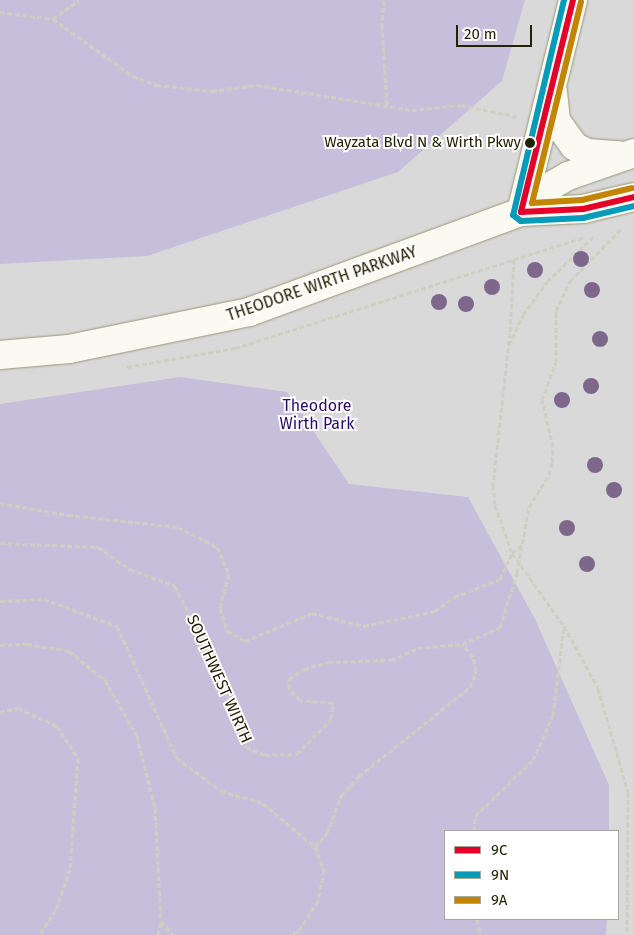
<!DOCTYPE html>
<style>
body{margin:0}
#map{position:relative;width:634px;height:935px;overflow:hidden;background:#dedeb2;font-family:"Fira Sans",sans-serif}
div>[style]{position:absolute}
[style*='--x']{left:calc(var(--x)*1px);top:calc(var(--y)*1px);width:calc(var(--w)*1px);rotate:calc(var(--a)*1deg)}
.green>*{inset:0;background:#dad9da}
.forest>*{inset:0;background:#c5bfdc}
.path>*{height:3px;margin-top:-1.5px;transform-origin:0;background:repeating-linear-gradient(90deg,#cfcfc1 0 5px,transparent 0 7.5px)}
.roads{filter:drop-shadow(0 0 1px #999876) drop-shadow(0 0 1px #999876)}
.tertiary>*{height:28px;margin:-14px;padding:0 14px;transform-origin:14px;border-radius:14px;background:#fafaf3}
.bus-1>*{height:6px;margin:-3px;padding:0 3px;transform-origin:3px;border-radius:3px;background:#e4002b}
.bus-2>*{height:6px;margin:-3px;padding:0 3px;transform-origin:3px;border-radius:3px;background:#049cba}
.bus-3>*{height:6px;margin:-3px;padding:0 3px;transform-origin:3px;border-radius:3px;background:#c28501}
.trees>*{width:16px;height:16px;margin:-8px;border-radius:50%;background:#7d688c}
.dots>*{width:14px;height:14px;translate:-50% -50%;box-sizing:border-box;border:2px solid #fff;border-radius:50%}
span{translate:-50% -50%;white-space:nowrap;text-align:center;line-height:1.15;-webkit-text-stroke:4px #fff;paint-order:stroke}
.bus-label{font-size:15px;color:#232203}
.right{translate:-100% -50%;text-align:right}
.street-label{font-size:16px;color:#232203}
.park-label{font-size:16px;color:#2d086c}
.legend{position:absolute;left:444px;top:830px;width:175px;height:90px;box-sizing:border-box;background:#fff;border:1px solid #a7a79a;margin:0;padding:6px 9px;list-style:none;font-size:15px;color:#232203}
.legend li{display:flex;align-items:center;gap:10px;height:25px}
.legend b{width:25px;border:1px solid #a7a79a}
.scale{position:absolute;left:456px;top:25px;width:76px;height:22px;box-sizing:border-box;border:2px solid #232203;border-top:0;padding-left:6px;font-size:15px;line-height:18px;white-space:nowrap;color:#232203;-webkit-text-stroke:4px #fff;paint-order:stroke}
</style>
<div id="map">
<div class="green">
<i style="clip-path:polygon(evenodd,0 0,634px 0,634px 935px,0 935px,0 0,445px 831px,618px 831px,618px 919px,445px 919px,445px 831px)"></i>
</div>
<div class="forest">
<i style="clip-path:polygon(0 0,525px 0,502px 81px,398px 172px,147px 256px,0 264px)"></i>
<i style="clip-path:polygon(180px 377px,287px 392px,349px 484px,468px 497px,535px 619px,609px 785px,609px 831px,445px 831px,445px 919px,607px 919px,606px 935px,0 935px,0 404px)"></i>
</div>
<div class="path">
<i style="--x:384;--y:0;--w:25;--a:95"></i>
<i style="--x:382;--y:25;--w:80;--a:86.4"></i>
<i style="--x:0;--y:12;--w:53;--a:7.5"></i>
<i style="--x:53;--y:19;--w:32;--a:-36"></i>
<i style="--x:53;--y:19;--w:98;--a:35.5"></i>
<i style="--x:133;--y:76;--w:26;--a:21"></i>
<i style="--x:157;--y:85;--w:55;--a:6.2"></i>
<i style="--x:212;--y:91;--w:45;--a:-7.6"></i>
<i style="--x:257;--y:85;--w:157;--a:9.2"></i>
<i style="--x:412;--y:110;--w:49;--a:-5.8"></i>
<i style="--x:461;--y:105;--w:58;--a:11.9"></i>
<i style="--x:514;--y:259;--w:74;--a:93.1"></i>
<i style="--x:510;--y:333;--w:153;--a:96.4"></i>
<i style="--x:493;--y:485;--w:20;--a:84"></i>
<i style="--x:495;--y:505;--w:51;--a:70.5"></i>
<i style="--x:512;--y:553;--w:90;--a:54.5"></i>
<i style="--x:564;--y:626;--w:71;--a:61.3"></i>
<i style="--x:598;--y:688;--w:108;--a:73.9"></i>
<i style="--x:628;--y:792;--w:143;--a:90.4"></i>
<i style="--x:509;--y:345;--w:33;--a:-65"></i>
<i style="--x:523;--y:315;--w:41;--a:-54"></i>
<i style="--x:547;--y:282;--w:67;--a:-44.4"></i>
<i style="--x:127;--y:367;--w:110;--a:-10"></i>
<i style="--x:235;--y:348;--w:367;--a:-17.6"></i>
<i style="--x:0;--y:503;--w:69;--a:10"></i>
<i style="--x:68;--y:515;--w:111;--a:6.2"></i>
<i style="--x:178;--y:527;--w:44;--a:27.1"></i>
<i style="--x:217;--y:547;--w:30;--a:66"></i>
<i style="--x:229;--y:574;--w:35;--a:105"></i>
<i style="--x:220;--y:608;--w:24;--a:73"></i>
<i style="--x:227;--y:631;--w:21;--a:29"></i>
<i style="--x:245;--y:641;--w:73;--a:-22.7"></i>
<i style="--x:312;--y:613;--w:54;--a:14"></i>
<i style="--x:364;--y:626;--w:73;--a:-11.9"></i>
<i style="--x:435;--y:611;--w:24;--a:-36"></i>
<i style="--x:454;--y:597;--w:49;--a:-21.4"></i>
<i style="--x:500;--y:579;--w:29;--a:-65"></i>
<i style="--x:512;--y:553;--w:13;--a:-39"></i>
<i style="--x:0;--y:543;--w:98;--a:2.3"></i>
<i style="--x:98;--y:547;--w:39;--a:35"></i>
<i style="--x:130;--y:569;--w:48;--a:20.7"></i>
<i style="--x:175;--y:586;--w:114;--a:63.4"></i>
<i style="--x:226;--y:688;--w:62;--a:71.3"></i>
<i style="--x:246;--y:747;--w:21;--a:23"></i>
<i style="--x:265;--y:755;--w:32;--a:-2"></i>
<i style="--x:297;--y:754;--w:49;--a:-45.8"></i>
<i style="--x:331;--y:719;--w:16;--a:-83"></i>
<i style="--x:333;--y:703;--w:33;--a:-175"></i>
<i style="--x:300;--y:700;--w:16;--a:-135"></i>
<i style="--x:289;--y:689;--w:10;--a:-90"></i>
<i style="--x:289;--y:679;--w:18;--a:-34"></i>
<i style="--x:304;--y:669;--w:25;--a:-16"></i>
<i style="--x:328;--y:662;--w:63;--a:-1.8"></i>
<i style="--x:391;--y:660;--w:30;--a:-24"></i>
<i style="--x:418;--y:648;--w:44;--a:-5.2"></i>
<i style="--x:462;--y:644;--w:42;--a:-24.1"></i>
<i style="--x:500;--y:627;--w:57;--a:-72.5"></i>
<i style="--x:517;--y:573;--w:67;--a:-79.7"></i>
<i style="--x:529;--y:507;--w:38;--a:-58"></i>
<i style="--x:549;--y:475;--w:13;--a:-77"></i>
<i style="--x:552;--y:462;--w:15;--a:-86"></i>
<i style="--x:553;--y:447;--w:48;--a:-103.2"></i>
<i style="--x:542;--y:400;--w:40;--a:-69.8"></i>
<i style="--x:556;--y:362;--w:51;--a:-90"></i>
<i style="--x:556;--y:311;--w:33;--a:-65"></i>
<i style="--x:570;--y:281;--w:74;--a:-45.5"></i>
<i style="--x:0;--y:601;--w:44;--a:-2.6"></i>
<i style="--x:44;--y:599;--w:78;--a:20.3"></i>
<i style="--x:117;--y:626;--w:145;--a:65.6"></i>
<i style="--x:177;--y:758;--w:55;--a:36.9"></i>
<i style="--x:221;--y:791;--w:44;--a:15.9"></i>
<i style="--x:263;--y:803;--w:68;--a:40.2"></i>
<i style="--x:315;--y:847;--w:25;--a:69"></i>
<i style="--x:324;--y:870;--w:32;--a:101"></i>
<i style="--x:318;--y:901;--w:37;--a:123"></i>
<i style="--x:298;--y:932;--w:9;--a:162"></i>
<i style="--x:0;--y:645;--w:27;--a:-2"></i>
<i style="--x:27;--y:644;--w:43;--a:9.5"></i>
<i style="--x:69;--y:651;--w:46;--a:38.9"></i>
<i style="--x:105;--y:680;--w:64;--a:60.3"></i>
<i style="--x:137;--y:736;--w:74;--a:76"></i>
<i style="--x:155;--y:808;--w:113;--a:87"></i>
<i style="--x:161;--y:921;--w:18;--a:49"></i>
<i style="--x:0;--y:712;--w:18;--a:-13"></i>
<i style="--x:18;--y:708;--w:43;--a:24.8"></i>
<i style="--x:57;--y:726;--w:38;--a:57"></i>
<i style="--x:78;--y:758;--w:111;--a:94.1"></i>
<i style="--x:70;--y:869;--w:43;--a:108.9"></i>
<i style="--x:56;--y:910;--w:30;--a:124"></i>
<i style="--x:474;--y:831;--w:15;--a:-86"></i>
<i style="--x:475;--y:816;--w:81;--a:-44"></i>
<i style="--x:533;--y:760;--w:49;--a:-66"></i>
<i style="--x:553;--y:715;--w:90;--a:-83"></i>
<i style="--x:315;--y:847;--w:18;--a:-49"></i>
<i style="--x:327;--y:833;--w:40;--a:-69"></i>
<i style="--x:341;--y:796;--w:27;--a:-48"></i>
<i style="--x:359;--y:776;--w:142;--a:-38.7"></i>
<i style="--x:470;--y:687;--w:17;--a:-69"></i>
<i style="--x:476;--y:671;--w:14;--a:-102"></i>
<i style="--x:473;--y:657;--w:17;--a:-130"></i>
<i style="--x:477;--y:919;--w:16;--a:79"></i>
<i style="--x:158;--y:935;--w:13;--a:-77"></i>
</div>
<div class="roads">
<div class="tertiary">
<i style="--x:553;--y:92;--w:29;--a:84"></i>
<i style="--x:556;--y:121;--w:31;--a:54"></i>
<i style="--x:574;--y:146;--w:15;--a:28"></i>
<i style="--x:587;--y:153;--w:32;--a:4"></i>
<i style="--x:521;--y:212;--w:218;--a:-76.2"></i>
<i style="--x:521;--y:212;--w:30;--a:-45"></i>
<i style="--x:542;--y:191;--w:30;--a:-30"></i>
<i style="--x:568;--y:176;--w:70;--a:-19.2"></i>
<i style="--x:0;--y:355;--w:69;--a:-5"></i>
<i style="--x:69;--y:349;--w:184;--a:-11.6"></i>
<i style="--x:249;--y:312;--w:290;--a:-20.2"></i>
<i style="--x:521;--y:212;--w:62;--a:-2.8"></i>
<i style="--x:583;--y:209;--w:52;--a:-13.2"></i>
</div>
</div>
<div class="bus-1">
<i style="--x:573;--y:0;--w:218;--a:103.8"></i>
<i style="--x:521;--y:212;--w:62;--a:-2.8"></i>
<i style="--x:583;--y:209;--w:52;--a:-13.2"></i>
</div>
<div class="bus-2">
<i style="--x:564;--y:0;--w:221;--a:103.3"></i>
<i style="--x:513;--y:215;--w:10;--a:37"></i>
<i style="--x:521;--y:221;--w:62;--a:-2.8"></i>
<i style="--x:583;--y:218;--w:52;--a:-13.2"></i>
</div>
<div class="bus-3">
<i style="--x:581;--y:2;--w:207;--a:103.7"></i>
<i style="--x:532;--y:203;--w:50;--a:-3.4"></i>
<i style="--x:582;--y:200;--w:51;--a:-13.5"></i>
</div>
<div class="trees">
<i style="left:581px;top:259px"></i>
<i style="left:535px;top:270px"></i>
<i style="left:492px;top:287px"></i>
<i style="left:592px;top:290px"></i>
<i style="left:439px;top:302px"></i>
<i style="left:466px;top:304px"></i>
<i style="left:600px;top:339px"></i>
<i style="left:591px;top:386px"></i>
<i style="left:562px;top:400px"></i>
<i style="left:595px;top:465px"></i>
<i style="left:614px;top:490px"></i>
<i style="left:567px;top:528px"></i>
<i style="left:587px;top:564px"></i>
</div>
<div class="dots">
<i style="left:530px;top:143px;background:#232203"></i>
</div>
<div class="bus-label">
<span class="right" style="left:521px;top:143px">Wayzata Blvd N &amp; Wirth Pkwy</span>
</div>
<div class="street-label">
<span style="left:322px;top:284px;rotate:-19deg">THEODORE WIRTH PARKWAY</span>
<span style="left:219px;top:679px;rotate:66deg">SOUTHWEST WIRTH</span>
</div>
<div class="park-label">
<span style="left:317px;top:415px">Theodore<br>Wirth Park</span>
</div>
<ul class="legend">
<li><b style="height:6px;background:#e4002b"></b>9C</li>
<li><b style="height:6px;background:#049cba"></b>9N</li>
<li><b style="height:6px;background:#c28501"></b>9A</li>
</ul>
<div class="scale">20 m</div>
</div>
